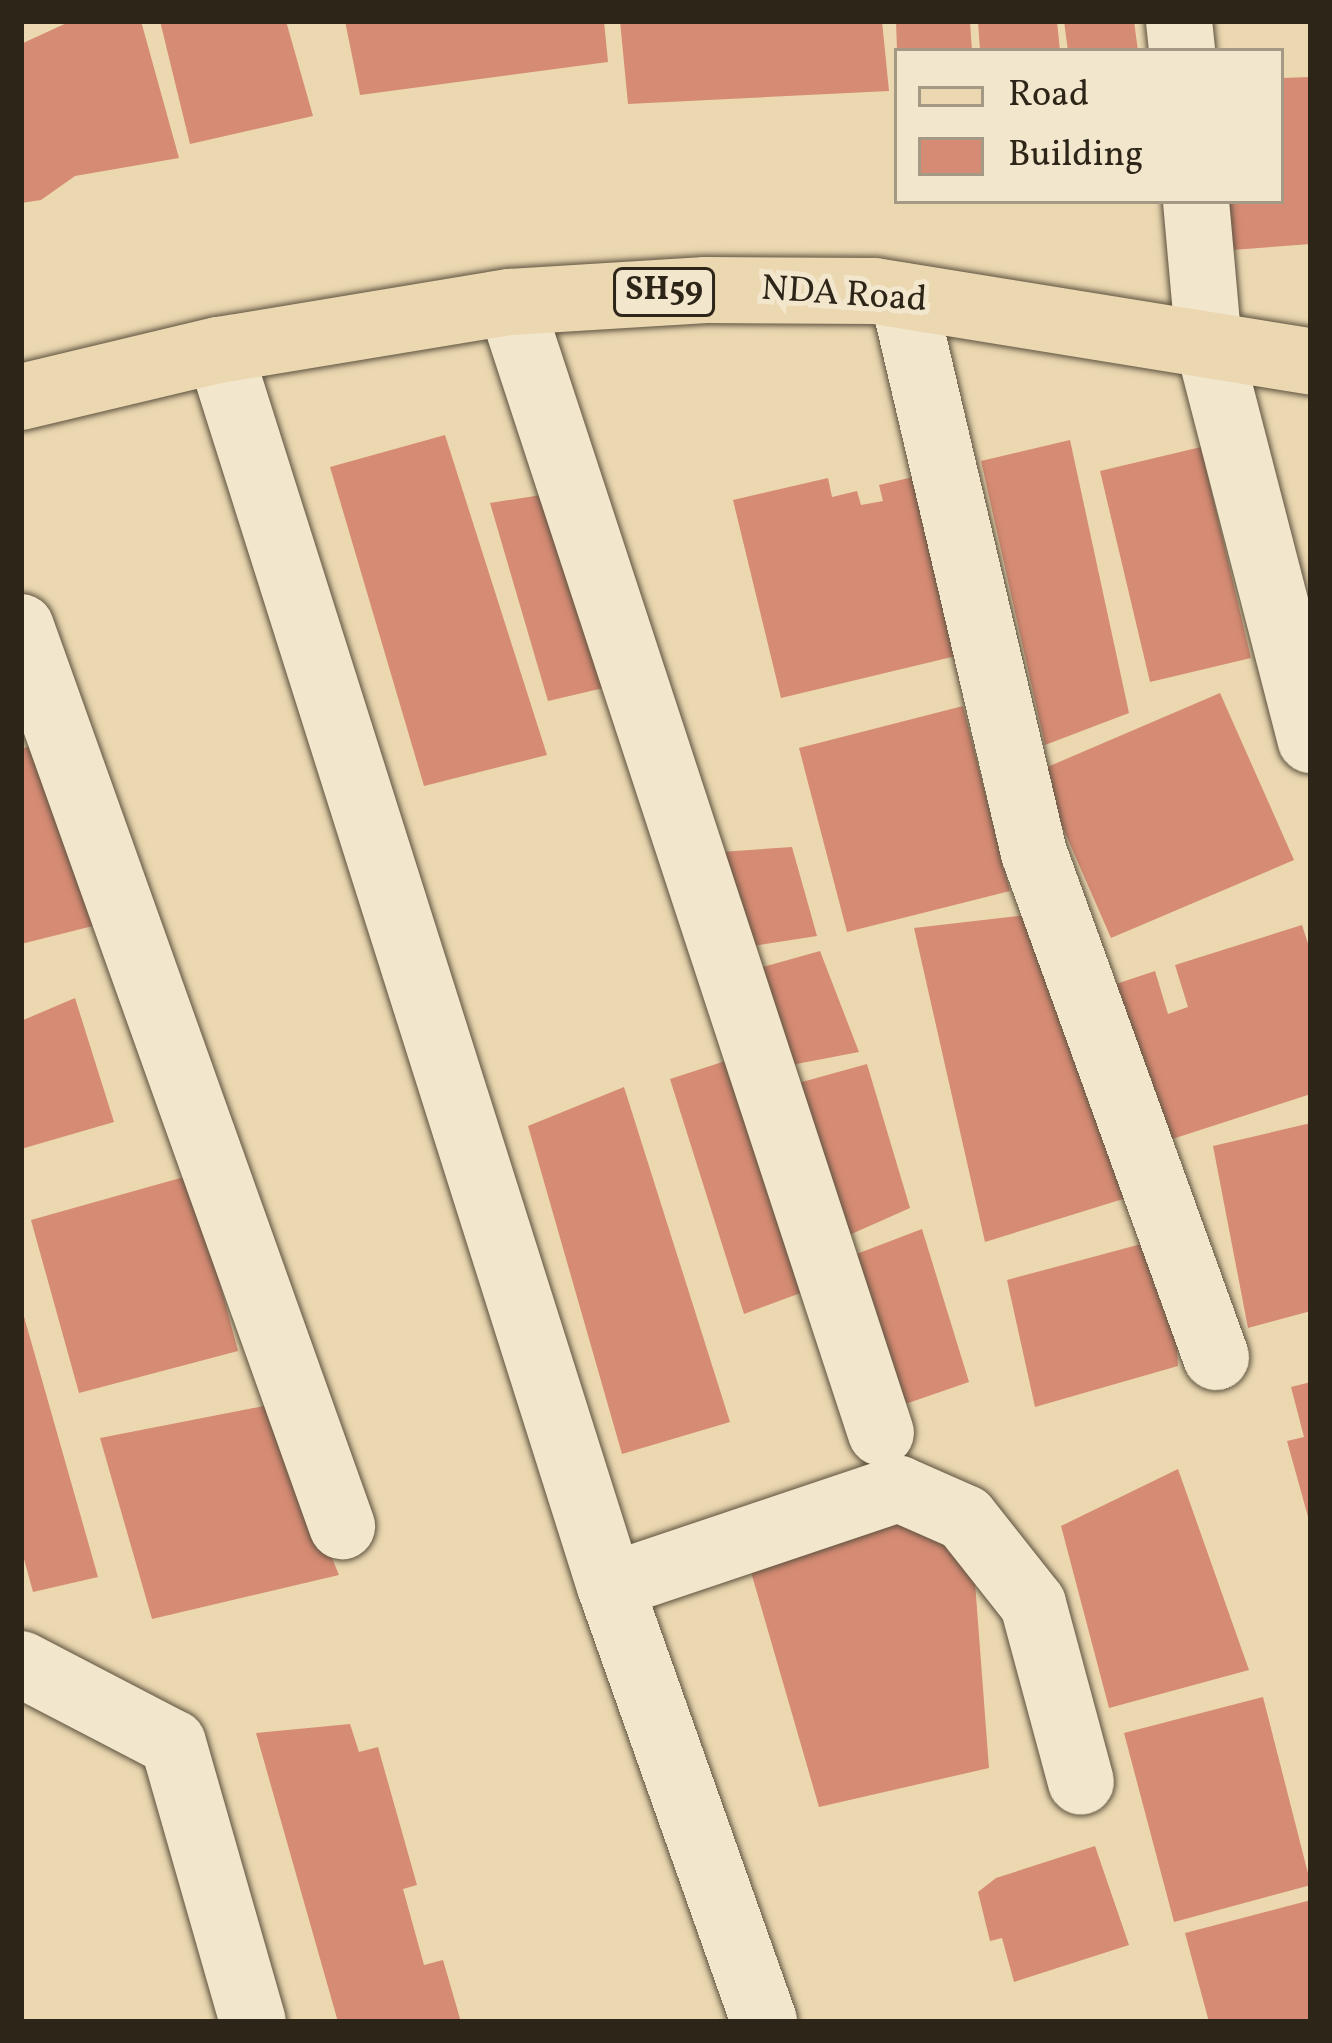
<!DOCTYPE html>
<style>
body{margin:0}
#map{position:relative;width:1332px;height:2043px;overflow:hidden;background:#ebd8b1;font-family:Vollkorn,serif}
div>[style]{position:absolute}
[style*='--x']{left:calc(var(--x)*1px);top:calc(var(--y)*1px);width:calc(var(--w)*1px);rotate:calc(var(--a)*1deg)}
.building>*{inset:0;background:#d68b74}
.roads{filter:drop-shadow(0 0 3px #5d523f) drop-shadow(0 0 3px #5d523f)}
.minor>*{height:66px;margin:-33px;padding:0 33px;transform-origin:33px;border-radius:33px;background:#f2e6cc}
.major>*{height:66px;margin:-33px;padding:0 33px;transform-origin:33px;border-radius:33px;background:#ebd8b1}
span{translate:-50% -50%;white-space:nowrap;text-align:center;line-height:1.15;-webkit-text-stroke:10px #f2e6cc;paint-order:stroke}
.shield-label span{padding:3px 9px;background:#f2e6cc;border:3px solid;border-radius:9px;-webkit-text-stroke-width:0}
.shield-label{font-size:33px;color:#2e2519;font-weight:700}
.street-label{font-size:36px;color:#2e2519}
.frame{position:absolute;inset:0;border:24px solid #2e2519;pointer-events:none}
.legend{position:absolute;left:894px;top:48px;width:390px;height:156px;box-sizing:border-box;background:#f2e6cc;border:3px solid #a49984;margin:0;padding:15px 21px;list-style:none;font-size:36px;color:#2e2519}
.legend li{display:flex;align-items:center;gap:24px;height:60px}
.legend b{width:60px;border:3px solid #a49984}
</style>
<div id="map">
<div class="building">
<i style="clip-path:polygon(71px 21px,141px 21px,179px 158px,75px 176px,41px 200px,21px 203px,21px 44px)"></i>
<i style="clip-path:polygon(160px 21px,286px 21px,313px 116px,190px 144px)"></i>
<i style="clip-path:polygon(345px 21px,604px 21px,608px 62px,360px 95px)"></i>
<i style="clip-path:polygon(620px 21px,882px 21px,889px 91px,628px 104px)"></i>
<i style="clip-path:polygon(896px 21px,970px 21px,972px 51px,897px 51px)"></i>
<i style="clip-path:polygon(978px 21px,1057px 21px,1060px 51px,980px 51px)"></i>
<i style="clip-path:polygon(1064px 21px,1134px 21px,1138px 51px,1068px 51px)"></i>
<i style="clip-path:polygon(1311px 77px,1311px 244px,1219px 251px,1217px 201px,1281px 201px,1281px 78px)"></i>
<i style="clip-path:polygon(445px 435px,547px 755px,424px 786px,330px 467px)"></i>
<i style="clip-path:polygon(1070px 440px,1129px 713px,1045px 745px,981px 461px)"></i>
<i style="clip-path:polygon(1201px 447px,1251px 658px,1150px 682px,1100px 471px)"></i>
<i style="clip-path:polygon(913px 477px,956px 656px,781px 698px,733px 500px,828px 478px,832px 497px,857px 491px,861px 505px,883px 501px,879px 485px)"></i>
<i style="clip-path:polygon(560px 492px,625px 683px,548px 701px,490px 503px)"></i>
<i style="clip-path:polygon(1220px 693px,1294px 860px,1111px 938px,1038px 771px)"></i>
<i style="clip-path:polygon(963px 706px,1010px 891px,847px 932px,799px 748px)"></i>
<i style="clip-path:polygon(40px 743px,109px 922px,21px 944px,21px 749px)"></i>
<i style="clip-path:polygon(792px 847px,817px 936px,733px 949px,707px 853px)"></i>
<i style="clip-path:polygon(1035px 914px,1139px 1194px,985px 1242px,914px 928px)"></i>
<i style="clip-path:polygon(1302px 925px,1311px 953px,1311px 1094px,1160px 1143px,1110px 986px,1155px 971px,1168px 1014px,1188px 1007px,1175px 965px)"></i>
<i style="clip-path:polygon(820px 951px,859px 1052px,786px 1066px,752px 970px)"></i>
<i style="clip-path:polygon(75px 998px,114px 1122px,21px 1149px,21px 1021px)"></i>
<i style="clip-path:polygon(747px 1054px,825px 1284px,744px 1314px,670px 1079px)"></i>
<i style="clip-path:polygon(867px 1064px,910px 1208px,838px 1240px,784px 1087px)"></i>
<i style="clip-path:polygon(624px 1087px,730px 1422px,622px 1454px,528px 1126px)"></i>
<i style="clip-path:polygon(1311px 1123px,1311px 1311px,1248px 1328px,1213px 1146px)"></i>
<i style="clip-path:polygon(191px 1175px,238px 1351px,79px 1393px,31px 1220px)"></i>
<i style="clip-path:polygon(922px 1229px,969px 1382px,891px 1409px,846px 1258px)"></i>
<i style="clip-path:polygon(1171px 1236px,1178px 1366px,1035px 1407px,1007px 1280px)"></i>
<i style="clip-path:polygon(21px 1306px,98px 1577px,33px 1592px,21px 1548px)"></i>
<i style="clip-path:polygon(1311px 1382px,1311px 1524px,1310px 1524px,1287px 1441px,1304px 1437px,1291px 1387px)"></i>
<i style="clip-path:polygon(269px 1405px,339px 1575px,152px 1619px,100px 1438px)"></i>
<i style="clip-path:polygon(1178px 1469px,1249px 1670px,1109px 1708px,1061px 1526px)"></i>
<i style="clip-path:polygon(897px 1507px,974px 1569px,989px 1768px,819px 1807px,742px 1541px)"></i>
<i style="clip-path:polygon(1263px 1697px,1311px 1885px,1174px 1922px,1124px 1733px)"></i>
<i style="clip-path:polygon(350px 1724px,359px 1752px,378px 1747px,417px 1885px,403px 1889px,424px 1965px,443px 1960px,461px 2022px,338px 2022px,256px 1733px)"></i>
<i style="clip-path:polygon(1095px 1846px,1129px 1945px,1014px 1982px,1002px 1938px,990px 1941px,978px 1892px,996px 1878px)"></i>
<i style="clip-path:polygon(1311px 1900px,1311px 2022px,1209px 2022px,1185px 1933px)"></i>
</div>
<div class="roads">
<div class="minor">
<i style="--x:1179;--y:21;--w:30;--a:84"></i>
<i style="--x:1196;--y:201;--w:147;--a:84.9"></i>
<i style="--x:1209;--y:347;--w:406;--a:75.5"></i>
<i style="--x:903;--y:296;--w:572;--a:76.77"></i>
<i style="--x:1034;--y:853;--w:536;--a:70.14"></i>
<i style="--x:510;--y:302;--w:1190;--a:71.84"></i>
<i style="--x:219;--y:350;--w:1296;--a:72.45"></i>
<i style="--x:610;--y:1586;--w:462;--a:70.5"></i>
<i style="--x:21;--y:627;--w:955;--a:70.35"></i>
<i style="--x:610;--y:1586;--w:305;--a:-18.6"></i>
<i style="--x:899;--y:1489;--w:72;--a:23.7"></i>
<i style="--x:965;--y:1518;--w:110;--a:51.7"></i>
<i style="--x:1033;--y:1604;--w:184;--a:74.9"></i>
<i style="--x:21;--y:1664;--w:171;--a:27.5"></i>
<i style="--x:173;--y:1743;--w:290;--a:74"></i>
</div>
<div class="major">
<i style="--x:21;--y:397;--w:204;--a:-13.4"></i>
<i style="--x:219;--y:350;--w:295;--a:-9.4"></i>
<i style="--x:510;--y:302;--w:196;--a:-3.5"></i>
<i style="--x:706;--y:290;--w:169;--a:0.3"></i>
<i style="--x:875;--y:291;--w:442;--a:9.2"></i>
</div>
</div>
<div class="shield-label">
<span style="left:664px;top:292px">SH59</span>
</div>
<div class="street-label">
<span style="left:844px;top:296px;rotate:4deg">NDA Road</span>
</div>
<div class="frame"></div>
<ul class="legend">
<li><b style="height:15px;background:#ebd8b1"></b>Road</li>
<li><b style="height:33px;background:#d68b74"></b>Building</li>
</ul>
</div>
